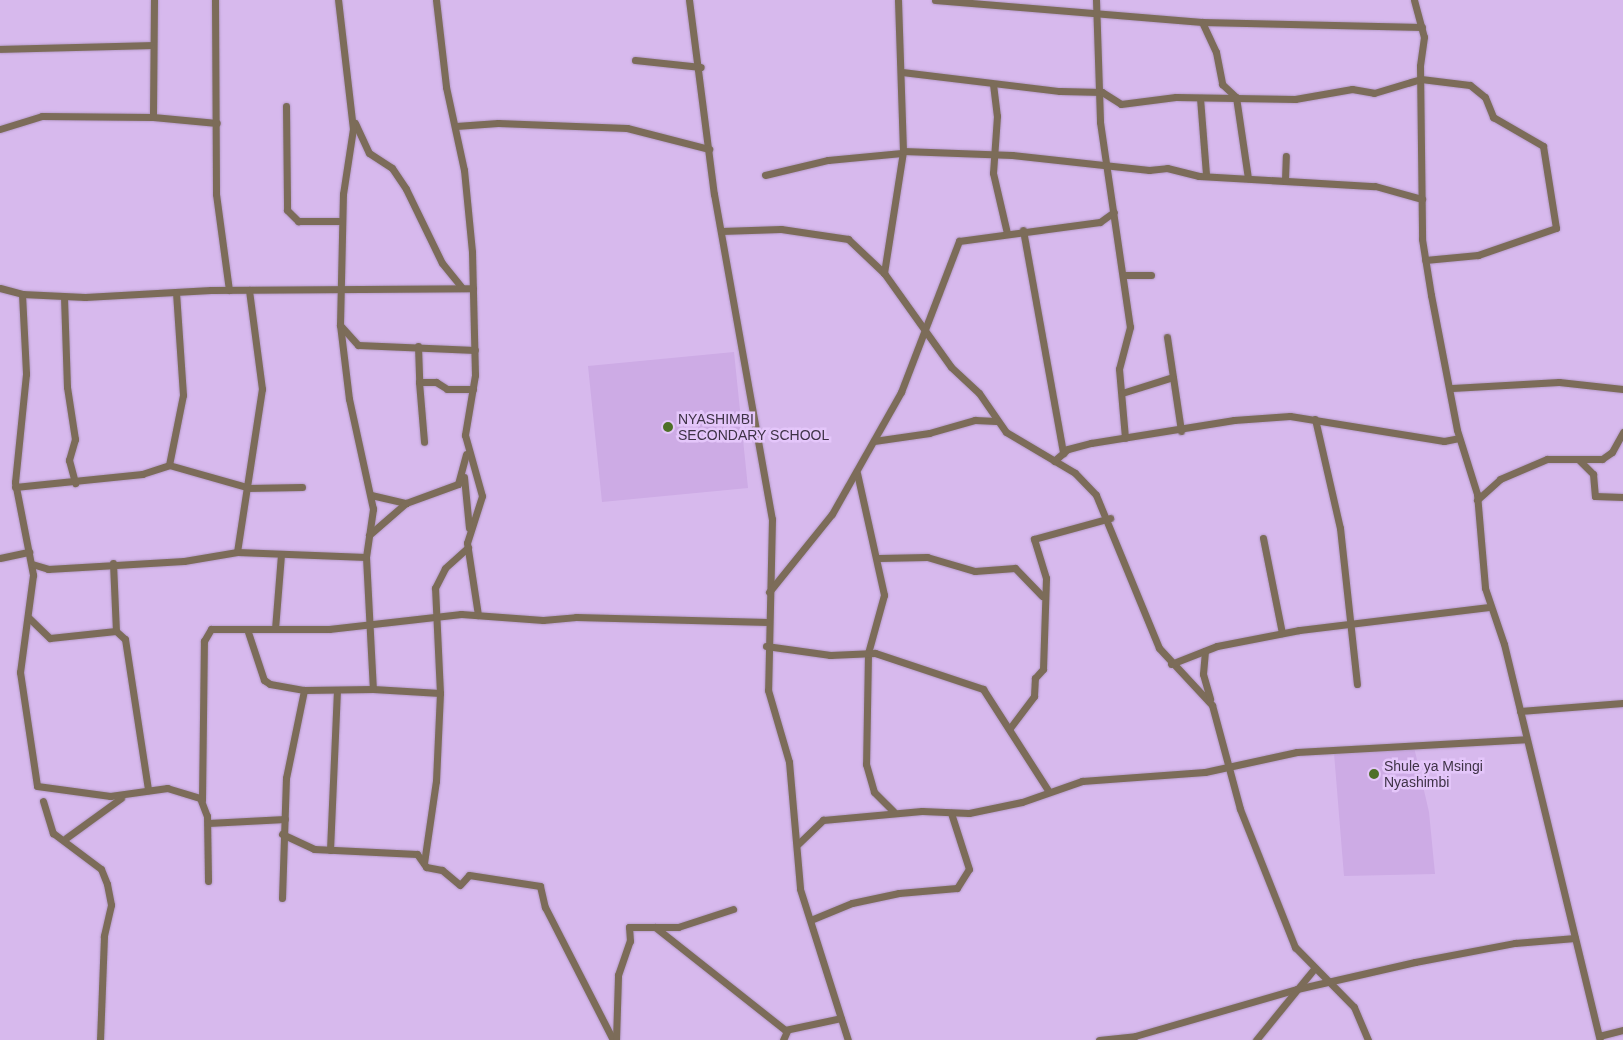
<!DOCTYPE html>
<style>
body{margin:0}
#map{position:relative;width:1623px;height:1040px;overflow:hidden;background:#d7b9ed;font-family:Arial,sans-serif}
div>[style]{position:absolute}
[style*='--x']{left:calc(var(--x)*1px);top:calc(var(--y)*1px);width:calc(var(--w)*1px);rotate:calc(var(--a)*1deg)}
.built>*{inset:0;background:#cdabe5}
.roads{filter:drop-shadow(0 0 1px #b59bc8) drop-shadow(0 0 1px #b59bc8)}
.minor>*{height:7px;margin:-3.5px;padding:0 3.5px;transform-origin:3.5px;border-radius:3.5px;background:#7c6c59}
.dots>*{width:14px;height:14px;translate:-50% -50%;box-sizing:border-box;border:2px solid #e4c6fa;border-radius:50%}
span{translate:-50% -50%;white-space:nowrap;text-align:center;line-height:1.15;-webkit-text-stroke:5px #e4c6fa;paint-order:stroke}
.poi-label{font-size:14px;color:#3e3246}
.left{translate:0 -50%;text-align:left}
</style>
<div id="map">
<div class="built">
<i style="clip-path:polygon(734px 352px,748px 488px,602px 502px,588px 366px)"></i>
<i style="clip-path:polygon(1414px 747px,1429px 812px,1435px 874px,1344px 876px,1334px 753px)"></i>
</div>
<div class="roads">
<div class="minor">
<i style="--x:154;--y:0;--w:117;--a:90.5"></i>
<i style="--x:153;--y:117;--w:64;--a:5.4"></i>
<i style="--x:215;--y:0;--w:194;--a:89.7"></i>
<i style="--x:216;--y:194;--w:97;--a:82.3"></i>
<i style="--x:436;--y:0;--w:88;--a:83.4"></i>
<i style="--x:446;--y:87;--w:85;--a:77.8"></i>
<i style="--x:464;--y:170;--w:82;--a:84.4"></i>
<i style="--x:472;--y:252;--w:123;--a:88.6"></i>
<i style="--x:475;--y:375;--w:61;--a:99.5"></i>
<i style="--x:465;--y:435;--w:63;--a:74.4"></i>
<i style="--x:482;--y:496;--w:49;--a:107.7"></i>
<i style="--x:467;--y:543;--w:73;--a:81.3"></i>
<i style="--x:689;--y:0;--w:196;--a:82.7"></i>
<i style="--x:714;--y:194;--w:330;--a:79.9"></i>
<i style="--x:772;--y:519;--w:171;--a:91.3"></i>
<i style="--x:768;--y:690;--w:75;--a:73.7"></i>
<i style="--x:789;--y:762;--w:127;--a:85"></i>
<i style="--x:800;--y:889;--w:158;--a:72.4"></i>
<i style="--x:935;--y:0;--w:268;--a:4.7"></i>
<i style="--x:1202;--y:22;--w:220;--a:1.3"></i>
<i style="--x:1096;--y:0;--w:122;--a:88.1"></i>
<i style="--x:1100;--y:122;--w:207;--a:81.7"></i>
<i style="--x:1130;--y:327;--w:43;--a:104.7"></i>
<i style="--x:1119;--y:369;--w:69;--a:85"></i>
<i style="--x:1414;--y:0;--w:38;--a:75"></i>
<i style="--x:1424;--y:37;--w:29;--a:98"></i>
<i style="--x:1420;--y:66;--w:173;--a:89.3"></i>
<i style="--x:1422;--y:239;--w:57;--a:80.9"></i>
<i style="--x:1431;--y:295;--w:137;--a:79.1"></i>
<i style="--x:1457;--y:430;--w:67;--a:72.6"></i>
<i style="--x:1477;--y:494;--w:94;--a:85.1"></i>
<i style="--x:1485;--y:588;--w:59;--a:71.3"></i>
<i style="--x:1504;--y:644;--w:407;--a:76.4"></i>
<i style="--x:1202;--y:22;--w:33;--a:65"></i>
<i style="--x:1216;--y:52;--w:33;--a:79"></i>
<i style="--x:1222;--y:84;--w:19;--a:43"></i>
<i style="--x:1236;--y:97;--w:82;--a:81.6"></i>
<i style="--x:0;--y:49;--w:151;--a:-1.5"></i>
<i style="--x:635;--y:60;--w:66;--a:6.1"></i>
<i style="--x:902;--y:72;--w:159;--a:6.9"></i>
<i style="--x:1060;--y:91;--w:42;--a:1.4"></i>
<i style="--x:1102;--y:92;--w:22;--a:32"></i>
<i style="--x:1121;--y:104;--w:55;--a:-7.3"></i>
<i style="--x:1176;--y:97;--w:119;--a:1"></i>
<i style="--x:1295;--y:99;--w:58;--a:-10"></i>
<i style="--x:1352;--y:89;--w:22;--a:10"></i>
<i style="--x:1374;--y:93;--w:49;--a:-16.6"></i>
<i style="--x:1421;--y:79;--w:49;--a:7"></i>
<i style="--x:1470;--y:85;--w:19;--a:39"></i>
<i style="--x:1485;--y:97;--w:22;--a:68"></i>
<i style="--x:1493;--y:117;--w:58;--a:30.1"></i>
<i style="--x:1543;--y:146;--w:83;--a:81"></i>
<i style="--x:1556;--y:228;--w:83;--a:160.9"></i>
<i style="--x:1478;--y:255;--w:53;--a:174.6"></i>
<i style="--x:993;--y:84;--w:32;--a:83"></i>
<i style="--x:997;--y:116;--w:57;--a:94"></i>
<i style="--x:993;--y:173;--w:62;--a:76.9"></i>
<i style="--x:1200;--y:98;--w:77;--a:85.5"></i>
<i style="--x:286;--y:106;--w:104;--a:89.4"></i>
<i style="--x:287;--y:210;--w:16;--a:45"></i>
<i style="--x:298;--y:221;--w:44;--a:0"></i>
<i style="--x:355;--y:123;--w:33;--a:65"></i>
<i style="--x:369;--y:153;--w:27;--a:33"></i>
<i style="--x:392;--y:168;--w:25;--a:56"></i>
<i style="--x:406;--y:189;--w:82;--a:64.1"></i>
<i style="--x:442;--y:263;--w:32;--a:51"></i>
<i style="--x:456;--y:126;--w:42;--a:-4.1"></i>
<i style="--x:498;--y:123;--w:129;--a:2.2"></i>
<i style="--x:627;--y:128;--w:85;--a:14.4"></i>
<i style="--x:0;--y:129;--w:44;--a:-17.2"></i>
<i style="--x:42;--y:116;--w:111;--a:0.5"></i>
<i style="--x:903;--y:151;--w:109;--a:2.1"></i>
<i style="--x:1012;--y:155;--w:138;--a:6.2"></i>
<i style="--x:1149;--y:170;--w:18;--a:-6"></i>
<i style="--x:1167;--y:168;--w:33;--a:14"></i>
<i style="--x:1199;--y:176;--w:176;--a:3.3"></i>
<i style="--x:1375;--y:186;--w:49;--a:15.5"></i>
<i style="--x:765;--y:175;--w:65;--a:-13.4"></i>
<i style="--x:828;--y:160;--w:74;--a:-5.4"></i>
<i style="--x:1285;--y:180;--w:24;--a:-88"></i>
<i style="--x:1023;--y:230;--w:227;--a:79.8"></i>
<i style="--x:721;--y:231;--w:60;--a:-1.9"></i>
<i style="--x:781;--y:229;--w:68;--a:8.5"></i>
<i style="--x:848;--y:239;--w:50;--a:43.4"></i>
<i style="--x:884;--y:273;--w:115;--a:54.5"></i>
<i style="--x:951;--y:367;--w:38;--a:43"></i>
<i style="--x:979;--y:393;--w:47;--a:55.3"></i>
<i style="--x:1006;--y:432;--w:80;--a:30.7"></i>
<i style="--x:1075;--y:473;--w:30;--a:46"></i>
<i style="--x:1096;--y:495;--w:165;--a:67.6"></i>
<i style="--x:1159;--y:648;--w:78;--a:47.1"></i>
<i style="--x:1212;--y:705;--w:108;--a:74.9"></i>
<i style="--x:1240;--y:809;--w:149;--a:68.3"></i>
<i style="--x:1295;--y:947;--w:84;--a:45.5"></i>
<i style="--x:1354;--y:1007;--w:36;--a:67"></i>
<i style="--x:884;--y:273;--w:123;--a:-81.1"></i>
<i style="--x:903;--y:151;--w:151;--a:-91.9"></i>
<i style="--x:1123;--y:275;--w:28;--a:0"></i>
<i style="--x:0;--y:288;--w:23;--a:15"></i>
<i style="--x:22;--y:294;--w:63;--a:2.7"></i>
<i style="--x:85;--y:297;--w:126;--a:-3.2"></i>
<i style="--x:211;--y:290;--w:262;--a:-0.4"></i>
<i style="--x:22;--y:294;--w:80;--a:87.1"></i>
<i style="--x:26;--y:374;--w:109;--a:95.8"></i>
<i style="--x:15;--y:482;--w:95;--a:79"></i>
<i style="--x:33;--y:575;--w:98;--a:97.6"></i>
<i style="--x:20;--y:672;--w:115;--a:81.5"></i>
<i style="--x:37;--y:786;--w:74;--a:7.8"></i>
<i style="--x:110;--y:796;--w:58;--a:-8"></i>
<i style="--x:167;--y:788;--w:34;--a:17"></i>
<i style="--x:200;--y:798;--w:19;--a:69"></i>
<i style="--x:207;--y:816;--w:65;--a:89.1"></i>
<i style="--x:64;--y:297;--w:90;--a:88.1"></i>
<i style="--x:67;--y:387;--w:53;--a:81.3"></i>
<i style="--x:75;--y:439;--w:22;--a:106"></i>
<i style="--x:69;--y:460;--w:24;--a:75"></i>
<i style="--x:340;--y:325;--w:27;--a:48"></i>
<i style="--x:358;--y:345;--w:117;--a:2.4"></i>
<i style="--x:1167;--y:337;--w:95;--a:81.5"></i>
<i style="--x:418;--y:346;--w:36;--a:88"></i>
<i style="--x:419;--y:382;--w:17;--a:0"></i>
<i style="--x:436;--y:382;--w:13;--a:32"></i>
<i style="--x:447;--y:389;--w:26;--a:0"></i>
<i style="--x:419;--y:382;--w:60;--a:85.2"></i>
<i style="--x:1452;--y:388;--w:107;--a:-3.2"></i>
<i style="--x:1559;--y:382;--w:64;--a:6.2"></i>
<i style="--x:1122;--y:393;--w:53;--a:-17.4"></i>
<i style="--x:1315;--y:419;--w:112;--a:77.1"></i>
<i style="--x:1340;--y:528;--w:157;--a:83.8"></i>
<i style="--x:874;--y:441;--w:56;--a:-8.3"></i>
<i style="--x:929;--y:433;--w:48;--a:-15.8"></i>
<i style="--x:975;--y:420;--w:21;--a:3"></i>
<i style="--x:1579;--y:460;--w:20;--a:45"></i>
<i style="--x:1593;--y:474;--w:22;--a:85"></i>
<i style="--x:1595;--y:496;--w:28;--a:2"></i>
<i style="--x:1054;--y:461;--w:18;--a:-41"></i>
<i style="--x:1068;--y:449;--w:24;--a:-15"></i>
<i style="--x:1091;--y:443;--w:145;--a:-9.1"></i>
<i style="--x:1234;--y:420;--w:56;--a:-4.1"></i>
<i style="--x:1290;--y:416;--w:156;--a:9.2"></i>
<i style="--x:1444;--y:441;--w:15;--a:-11"></i>
<i style="--x:169;--y:465;--w:71;--a:-78.7"></i>
<i style="--x:183;--y:395;--w:102;--a:-93.9"></i>
<i style="--x:857;--y:473;--w:125;--a:77.5"></i>
<i style="--x:884;--y:595;--w:60;--a:105.4"></i>
<i style="--x:868;--y:653;--w:111;--a:91"></i>
<i style="--x:866;--y:764;--w:29;--a:74"></i>
<i style="--x:874;--y:792;--w:28;--a:45"></i>
<i style="--x:464;--y:477;--w:51;--a:84.4"></i>
<i style="--x:15;--y:487;--w:128;--a:-5.8"></i>
<i style="--x:142;--y:474;--w:28;--a:-18"></i>
<i style="--x:169;--y:465;--w:81;--a:15.8"></i>
<i style="--x:247;--y:488;--w:55;--a:-1"></i>
<i style="--x:371;--y:495;--w:36;--a:13"></i>
<i style="--x:1477;--y:500;--w:31;--a:-42"></i>
<i style="--x:1500;--y:479;--w:51;--a:-23.1"></i>
<i style="--x:1547;--y:459;--w:55;--a:0"></i>
<i style="--x:1602;--y:459;--w:12;--a:-35"></i>
<i style="--x:1612;--y:452;--w:23;--a:-61"></i>
<i style="--x:369;--y:535;--w:49;--a:-40.9"></i>
<i style="--x:406;--y:503;--w:55;--a:-20.1"></i>
<i style="--x:458;--y:484;--w:31;--a:-75"></i>
<i style="--x:1263;--y:538;--w:97;--a:78.7"></i>
<i style="--x:237;--y:552;--w:165;--a:-81.3"></i>
<i style="--x:262;--y:389;--w:100;--a:-97.5"></i>
<i style="--x:366;--y:557;--w:132;--a:87"></i>
<i style="--x:373;--y:689;--w:67;--a:3.4"></i>
<i style="--x:0;--y:558;--w:30;--a:-12"></i>
<i style="--x:879;--y:558;--w:48;--a:-1.2"></i>
<i style="--x:927;--y:557;--w:50;--a:16.3"></i>
<i style="--x:975;--y:571;--w:40;--a:-4.3"></i>
<i style="--x:1015;--y:568;--w:39;--a:46"></i>
<i style="--x:113;--y:563;--w:68;--a:87.5"></i>
<i style="--x:32;--y:564;--w:17;--a:17"></i>
<i style="--x:48;--y:569;--w:136;--a:-3.4"></i>
<i style="--x:184;--y:561;--w:54;--a:-9.6"></i>
<i style="--x:237;--y:552;--w:129;--a:2.2"></i>
<i style="--x:366;--y:557;--w:49;--a:-81.7"></i>
<i style="--x:373;--y:509;--w:113;--a:-102.3"></i>
<i style="--x:349;--y:399;--w:75;--a:-96.9"></i>
<i style="--x:340;--y:325;--w:131;--a:-88.7"></i>
<i style="--x:343;--y:194;--w:66;--a:-81.3"></i>
<i style="--x:353;--y:129;--w:130;--a:-96.6"></i>
<i style="--x:769;--y:592;--w:100;--a:-51.1"></i>
<i style="--x:832;--y:514;--w:140;--a:-60.5"></i>
<i style="--x:901;--y:392;--w:162;--a:-69"></i>
<i style="--x:959;--y:241;--w:142;--a:-7.7"></i>
<i style="--x:1100;--y:222;--w:17;--a:-36"></i>
<i style="--x:29;--y:618;--w:29;--a:44"></i>
<i style="--x:50;--y:638;--w:66;--a:-6.1"></i>
<i style="--x:116;--y:631;--w:12;--a:42"></i>
<i style="--x:125;--y:639;--w:153;--a:81.3"></i>
<i style="--x:247;--y:629;--w:54;--a:71.6"></i>
<i style="--x:264;--y:680;--w:7;--a:34"></i>
<i style="--x:270;--y:684;--w:35;--a:10"></i>
<i style="--x:304;--y:690;--w:69;--a:-0.8"></i>
<i style="--x:275;--y:629;--w:75;--a:-85.4"></i>
<i style="--x:766;--y:646;--w:65;--a:8"></i>
<i style="--x:830;--y:655;--w:45;--a:-2.5"></i>
<i style="--x:875;--y:653;--w:114;--a:18.4"></i>
<i style="--x:983;--y:689;--w:122;--a:57.3"></i>
<i style="--x:1205;--y:651;--w:23;--a:95"></i>
<i style="--x:1203;--y:674;--w:26;--a:74"></i>
<i style="--x:1171;--y:664;--w:49;--a:-21.4"></i>
<i style="--x:1217;--y:646;--w:84;--a:-11"></i>
<i style="--x:1299;--y:630;--w:192;--a:-6.9"></i>
<i style="--x:1520;--y:711;--w:103;--a:-4.4"></i>
<i style="--x:1010;--y:728;--w:40;--a:-53"></i>
<i style="--x:1034;--y:696;--w:18;--a:-87"></i>
<i style="--x:1035;--y:678;--w:12;--a:-48"></i>
<i style="--x:1043;--y:669;--w:91;--a:-88.1"></i>
<i style="--x:1046;--y:578;--w:41;--a:-107.1"></i>
<i style="--x:1034;--y:539;--w:79;--a:-15.4"></i>
<i style="--x:202;--y:800;--w:159;--a:-89.3"></i>
<i style="--x:204;--y:641;--w:14;--a:-60"></i>
<i style="--x:211;--y:629;--w:118;--a:0"></i>
<i style="--x:329;--y:629;--w:133;--a:-6.5"></i>
<i style="--x:461;--y:614;--w:82;--a:4.2"></i>
<i style="--x:543;--y:620;--w:33;--a:-5"></i>
<i style="--x:576;--y:617;--w:192;--a:1.5"></i>
<i style="--x:43;--y:801;--w:34;--a:73"></i>
<i style="--x:53;--y:833;--w:60;--a:36.9"></i>
<i style="--x:101;--y:869;--w:16;--a:68"></i>
<i style="--x:107;--y:884;--w:21;--a:79"></i>
<i style="--x:111;--y:905;--w:32;--a:103"></i>
<i style="--x:104;--y:936;--w:104;--a:92.2"></i>
<i style="--x:208;--y:823;--w:77;--a:-3"></i>
<i style="--x:282;--y:834;--w:35;--a:25"></i>
<i style="--x:314;--y:849;--w:103;--a:2.8"></i>
<i style="--x:417;--y:854;--w:16;--a:55"></i>
<i style="--x:426;--y:867;--w:16;--a:11"></i>
<i style="--x:442;--y:870;--w:23;--a:40"></i>
<i style="--x:460;--y:885;--w:13;--a:-48"></i>
<i style="--x:469;--y:875;--w:72;--a:8.8"></i>
<i style="--x:540;--y:886;--w:22;--a:77"></i>
<i style="--x:545;--y:907;--w:149;--a:62.9"></i>
<i style="--x:66;--y:838;--w:68;--a:-36"></i>
<i style="--x:798;--y:844;--w:35;--a:-44"></i>
<i style="--x:823;--y:820;--w:99;--a:-5.2"></i>
<i style="--x:922;--y:811;--w:47;--a:2.4"></i>
<i style="--x:969;--y:813;--w:54;--a:-11.7"></i>
<i style="--x:1022;--y:802;--w:64;--a:-19.3"></i>
<i style="--x:1082;--y:781;--w:123;--a:-4.2"></i>
<i style="--x:1205;--y:772;--w:94;--a:-12.3"></i>
<i style="--x:1297;--y:752;--w:229;--a:-3.2"></i>
<i style="--x:330;--y:850;--w:160;--a:-87.5"></i>
<i style="--x:424;--y:863;--w:83;--a:-81.7"></i>
<i style="--x:436;--y:781;--w:88;--a:-87.4"></i>
<i style="--x:440;--y:693;--w:105;--a:-92.7"></i>
<i style="--x:435;--y:588;--w:22;--a:-63"></i>
<i style="--x:445;--y:568;--w:31;--a:-42"></i>
<i style="--x:282;--y:898;--w:120;--a:-88.1"></i>
<i style="--x:286;--y:778;--w:90;--a:-78.4"></i>
<i style="--x:813;--y:919;--w:42;--a:-22.3"></i>
<i style="--x:852;--y:903;--w:48;--a:-12"></i>
<i style="--x:899;--y:893;--w:58;--a:-4.9"></i>
<i style="--x:957;--y:888;--w:22;--a:-58"></i>
<i style="--x:969;--y:869;--w:59;--a:-107.8"></i>
<i style="--x:655;--y:927;--w:166;--a:38.4"></i>
<i style="--x:785;--y:1030;--w:57;--a:-12.1"></i>
<i style="--x:1599;--y:1036;--w:25;--a:-14"></i>
<i style="--x:616;--y:1040;--w:65;--a:-88.2"></i>
<i style="--x:618;--y:975;--w:36;--a:-71"></i>
<i style="--x:630;--y:941;--w:14;--a:-94"></i>
<i style="--x:629;--y:927;--w:49;--a:0"></i>
<i style="--x:678;--y:927;--w:58;--a:-18.1"></i>
<i style="--x:783;--y:1040;--w:10;--a:-66"></i>
<i style="--x:1099;--y:1040;--w:36;--a:-6"></i>
<i style="--x:1135;--y:1036;--w:169;--a:-16.2"></i>
<i style="--x:1297;--y:989;--w:121;--a:-12.9"></i>
<i style="--x:1415;--y:962;--w:102;--a:-10.8"></i>
<i style="--x:1515;--y:943;--w:60;--a:-4.8"></i>
<i style="--x:1256;--y:1040;--w:90;--a:-50.8"></i>
</div>
</div>
<div class="dots">
<i style="left:668px;top:427px;background:#4e7027"></i>
<i style="left:1374px;top:774px;background:#4e7027"></i>
</div>
<div class="poi-label">
<span class="left" style="left:678px;top:427px">NYASHIMBI<br>SECONDARY SCHOOL</span>
<span class="left" style="left:1384px;top:774px">Shule ya Msingi<br>Nyashimbi</span>
</div>
</div>
